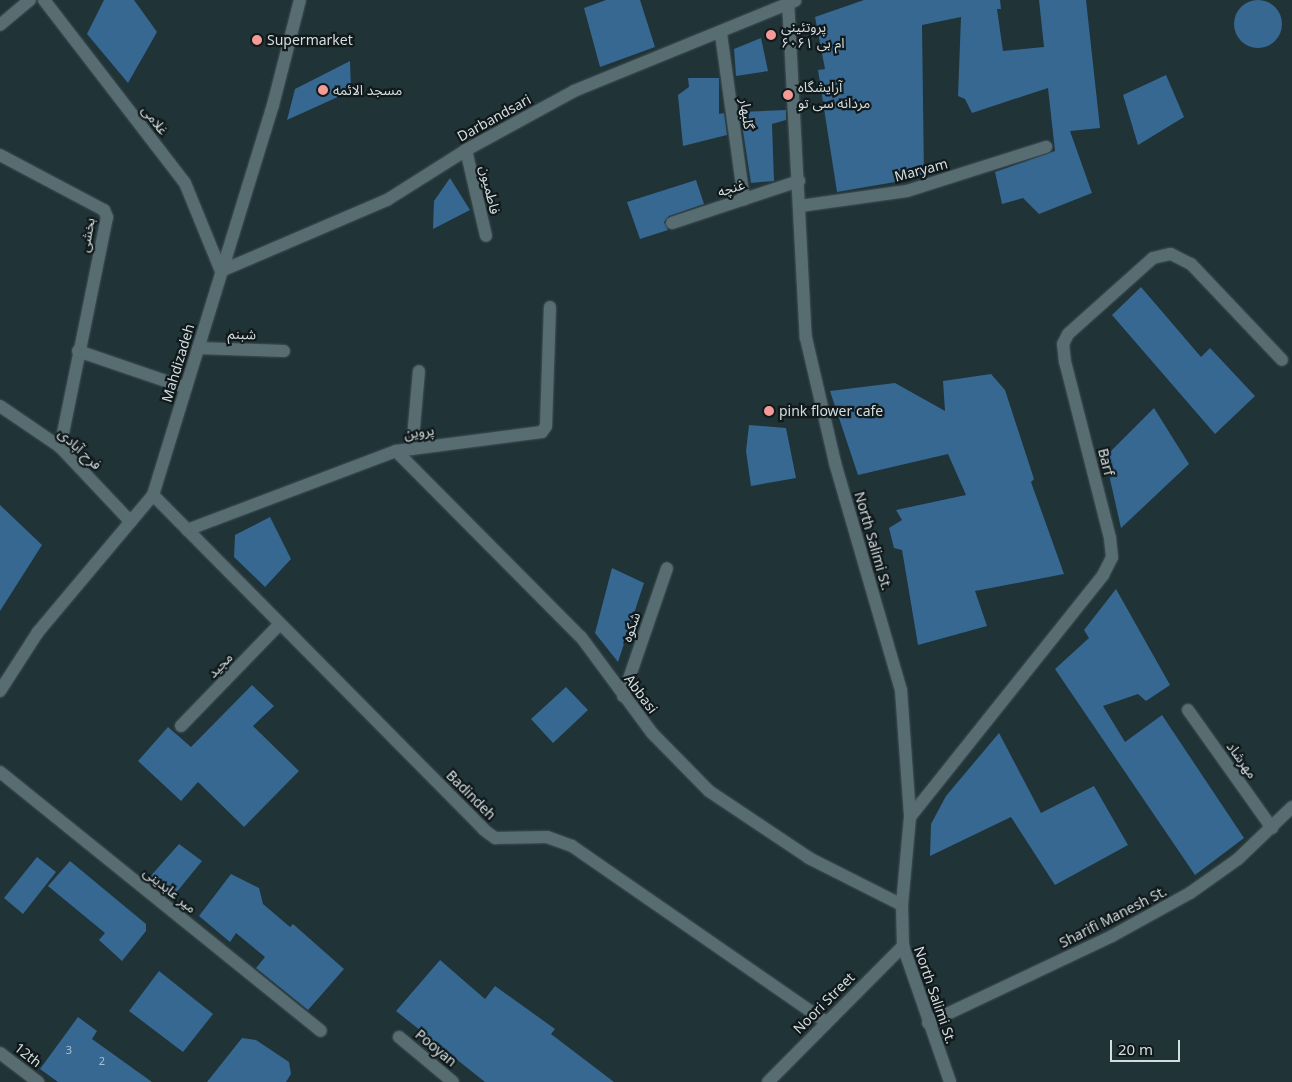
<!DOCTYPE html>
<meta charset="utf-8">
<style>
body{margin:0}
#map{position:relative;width:1292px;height:1082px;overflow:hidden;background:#203337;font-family:"Noto Sans","Noto Sans Arabic",sans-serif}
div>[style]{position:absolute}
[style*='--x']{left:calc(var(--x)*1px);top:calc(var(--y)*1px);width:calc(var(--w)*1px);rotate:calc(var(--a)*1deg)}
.building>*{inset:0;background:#366892}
.round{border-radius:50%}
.roads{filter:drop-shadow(0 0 1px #415155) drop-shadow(0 0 1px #415155)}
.minor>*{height:12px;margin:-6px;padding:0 6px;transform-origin:6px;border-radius:6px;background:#586d71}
.dots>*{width:14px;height:14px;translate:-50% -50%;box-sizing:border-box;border:2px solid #11191b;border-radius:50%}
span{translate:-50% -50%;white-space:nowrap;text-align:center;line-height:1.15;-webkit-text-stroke:4.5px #11191b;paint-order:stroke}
.number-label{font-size:11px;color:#acc0cd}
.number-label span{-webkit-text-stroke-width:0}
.poi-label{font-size:14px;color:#d3dee1}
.left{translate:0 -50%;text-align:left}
.street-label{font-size:14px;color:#d3dee1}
.scale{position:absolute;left:1110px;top:1040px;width:70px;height:22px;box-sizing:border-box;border:2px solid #d3dee1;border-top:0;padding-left:6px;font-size:15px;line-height:18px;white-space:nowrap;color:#d3dee1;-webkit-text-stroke:4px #11191b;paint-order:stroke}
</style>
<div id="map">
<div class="building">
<i class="round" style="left:1234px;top:0;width:48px;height:48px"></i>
<i style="clip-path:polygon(104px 0,134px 0,157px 32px,128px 83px,87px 34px)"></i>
<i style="clip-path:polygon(606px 0,640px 0,655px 47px,600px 67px,584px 8px)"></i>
<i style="clip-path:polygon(864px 0,1000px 0,1001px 9px,997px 9px,1003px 51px,1044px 47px,1039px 0,1086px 0,1100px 128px,1070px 131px,1092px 193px,1039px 214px,1023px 198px,1002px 204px,995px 172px,1055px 151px,1048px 88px,972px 113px,965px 99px,958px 96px,961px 17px,922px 25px,924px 177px,837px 192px,818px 70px,825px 69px,815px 17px)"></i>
<i style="clip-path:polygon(761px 38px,768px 71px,736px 76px,734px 49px)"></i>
<i style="clip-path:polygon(350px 61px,351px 91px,287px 120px,295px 89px)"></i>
<i style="clip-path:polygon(1166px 75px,1184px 117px,1138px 145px,1123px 95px)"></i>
<i style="clip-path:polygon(688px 78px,719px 78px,719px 114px,724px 113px,727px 135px,683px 146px,678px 95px,689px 87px)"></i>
<i style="clip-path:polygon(786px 110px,786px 120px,772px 124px,774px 181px,751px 183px,740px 112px)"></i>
<i style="clip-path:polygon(450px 178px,470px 210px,433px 229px,434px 201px)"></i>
<i style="clip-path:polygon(696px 180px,704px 204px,669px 216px,664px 222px,668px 230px,640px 239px,627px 202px)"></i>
<i style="clip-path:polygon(1141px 287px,1201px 357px,1210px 348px,1255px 396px,1215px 434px,1112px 315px)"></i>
<i style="clip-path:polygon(991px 374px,1005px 390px,1034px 479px,1031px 482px,1064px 574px,975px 591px,987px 626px,918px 645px,902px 550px,894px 548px,889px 528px,902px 520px,896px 510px,966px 495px,948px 454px,858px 475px,830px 391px,895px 383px,945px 411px,943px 381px)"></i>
<i style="clip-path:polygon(1154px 408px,1189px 464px,1121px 528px,1105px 457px)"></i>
<i style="clip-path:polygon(749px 425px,786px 428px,796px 478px,751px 486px,746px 451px)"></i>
<i style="clip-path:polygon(0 505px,42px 545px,0 611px)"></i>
<i style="clip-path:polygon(270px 517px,291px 559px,265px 587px,234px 557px,235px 535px)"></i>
<i style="clip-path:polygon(612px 568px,644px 583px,618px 662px,595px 633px)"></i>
<i style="clip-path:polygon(1116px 589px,1170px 685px,1146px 701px,1138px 694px,1103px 706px,1125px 742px,1162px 715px,1244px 838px,1195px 875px,1055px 669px,1089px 638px,1084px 630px)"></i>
<i style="clip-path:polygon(252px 685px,274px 706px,253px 726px,299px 771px,244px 827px,198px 782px,181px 801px,138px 761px,168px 727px,191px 747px)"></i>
<i style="clip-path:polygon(566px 687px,588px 710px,553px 743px,531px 719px)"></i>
<i style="clip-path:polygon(999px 733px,1041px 813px,1094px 786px,1128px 845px,1055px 885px,1011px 817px,930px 856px,931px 824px,946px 796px)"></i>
<i style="clip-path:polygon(179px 844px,202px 861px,171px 899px,148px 879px)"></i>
<i style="clip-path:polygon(37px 857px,56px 872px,23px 914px,4px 898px)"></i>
<i style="clip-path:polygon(70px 861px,146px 924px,146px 931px,122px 961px,99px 940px,105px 933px,48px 886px)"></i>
<i style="clip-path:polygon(231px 874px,259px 888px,263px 904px,290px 927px,293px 924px,344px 969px,308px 1010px,256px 968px,265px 957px,236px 933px,230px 942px,199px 916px)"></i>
<i style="clip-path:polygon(440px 960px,485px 999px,495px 986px,555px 1029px,551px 1034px,614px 1082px,485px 1082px,396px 1011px)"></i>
<i style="clip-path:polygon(159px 971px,213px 1014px,183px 1052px,129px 1011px)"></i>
<i style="clip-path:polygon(78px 1017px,97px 1031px,92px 1039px,152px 1082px,58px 1082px,40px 1069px)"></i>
<i style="clip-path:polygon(242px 1038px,256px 1040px,289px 1062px,291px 1074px,286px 1082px,207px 1082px)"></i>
</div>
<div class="roads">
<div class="minor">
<i style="--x:44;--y:0;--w:231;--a:52.4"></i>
<i style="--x:185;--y:183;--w:95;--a:67.8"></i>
<i style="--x:788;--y:0;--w:338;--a:87"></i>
<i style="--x:806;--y:338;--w:128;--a:76.9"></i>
<i style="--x:835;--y:463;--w:236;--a:73.8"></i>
<i style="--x:901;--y:690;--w:127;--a:85.9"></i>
<i style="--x:910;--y:817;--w:88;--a:95.2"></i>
<i style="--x:902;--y:905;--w:41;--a:88.6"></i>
<i style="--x:903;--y:946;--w:144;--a:70.9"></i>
<i style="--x:0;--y:25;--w:39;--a:-40"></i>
<i style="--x:721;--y:34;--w:167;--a:82.1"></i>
<i style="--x:466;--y:150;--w:88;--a:76.9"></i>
<i style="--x:0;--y:155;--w:118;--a:27.9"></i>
<i style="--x:104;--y:210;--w:8;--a:67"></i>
<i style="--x:107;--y:217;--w:235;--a:101.5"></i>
<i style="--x:800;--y:206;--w:108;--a:-8"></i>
<i style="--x:907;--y:191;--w:146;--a:-17.6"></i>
<i style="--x:672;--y:223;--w:134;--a:-18.3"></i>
<i style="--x:221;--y:271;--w:181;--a:-23.2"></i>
<i style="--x:387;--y:200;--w:93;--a:-32.3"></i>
<i style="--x:466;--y:150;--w:123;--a:-28.6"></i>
<i style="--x:574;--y:91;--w:239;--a:-22.2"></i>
<i style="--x:198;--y:348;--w:86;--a:2"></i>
<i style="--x:78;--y:351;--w:114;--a:18.9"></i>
<i style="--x:0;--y:406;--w:73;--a:34.3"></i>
<i style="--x:60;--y:447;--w:103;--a:46.6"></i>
<i style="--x:412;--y:449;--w:78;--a:-84.9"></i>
<i style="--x:396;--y:451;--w:262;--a:45.2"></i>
<i style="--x:581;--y:637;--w:119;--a:53.5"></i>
<i style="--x:652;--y:733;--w:81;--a:45.5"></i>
<i style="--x:709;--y:791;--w:120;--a:33.8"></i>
<i style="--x:809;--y:858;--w:104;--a:26.8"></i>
<i style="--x:153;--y:495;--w:471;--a:45.3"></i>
<i style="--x:484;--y:830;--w:14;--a:36"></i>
<i style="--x:495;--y:838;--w:52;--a:-1.1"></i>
<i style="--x:547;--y:837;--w:27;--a:20"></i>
<i style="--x:572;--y:846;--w:309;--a:34.7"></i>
<i style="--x:187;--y:530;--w:223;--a:-20.7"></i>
<i style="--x:396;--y:451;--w:147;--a:-7.4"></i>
<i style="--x:542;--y:432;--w:7;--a:-56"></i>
<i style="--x:546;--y:426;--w:119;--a:-88.1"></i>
<i style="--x:0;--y:691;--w:70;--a:-57.2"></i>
<i style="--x:38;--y:632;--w:179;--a:-50"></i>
<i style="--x:153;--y:495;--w:408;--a:-72.9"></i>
<i style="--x:273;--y:105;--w:108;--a:-75.6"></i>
<i style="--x:623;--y:696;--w:135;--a:-71"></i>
<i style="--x:1188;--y:710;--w:145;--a:54.6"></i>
<i style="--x:181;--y:726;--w:142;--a:-45.9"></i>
<i style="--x:0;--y:772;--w:412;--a:38.9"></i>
<i style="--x:910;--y:817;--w:310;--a:-51.4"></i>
<i style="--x:1103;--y:575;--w:20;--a:-63"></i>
<i style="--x:1112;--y:557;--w:19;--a:-96"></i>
<i style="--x:1110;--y:538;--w:182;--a:-104.3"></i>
<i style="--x:1065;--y:362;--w:18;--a:-96"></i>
<i style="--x:1063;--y:344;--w:11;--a:-63"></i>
<i style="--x:1068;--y:334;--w:114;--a:-41.8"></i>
<i style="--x:1153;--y:258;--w:18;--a:-13"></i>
<i style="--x:1171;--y:254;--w:22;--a:27"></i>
<i style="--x:1191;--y:264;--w:132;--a:46.5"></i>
<i style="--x:928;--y:1023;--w:204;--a:-25.3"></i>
<i style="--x:1112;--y:936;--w:89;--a:-28.9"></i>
<i style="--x:1190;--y:893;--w:59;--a:-35.3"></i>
<i style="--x:1238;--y:859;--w:75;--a:-43.9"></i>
<i style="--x:399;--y:1037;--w:70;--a:39.8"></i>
<i style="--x:0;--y:1053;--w:48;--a:37.3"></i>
<i style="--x:768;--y:1082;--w:192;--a:-45.2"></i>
</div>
</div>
<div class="dots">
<i style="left:771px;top:35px;background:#f59b97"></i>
<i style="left:257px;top:40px;background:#f59b97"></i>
<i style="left:323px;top:90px;background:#f59b97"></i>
<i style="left:788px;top:95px;background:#f59b97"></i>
<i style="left:769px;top:411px;background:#f59b97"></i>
</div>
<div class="number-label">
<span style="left:69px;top:1050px">3</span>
<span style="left:102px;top:1061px">2</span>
</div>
<div class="poi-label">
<span class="left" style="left:781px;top:35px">پروتئینی<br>ام بی ۶۰۶۱</span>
<span class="left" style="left:267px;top:40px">Supermarket</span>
<span class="left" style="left:798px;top:95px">آرایشگاه<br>مردانه سی تو</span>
<span class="left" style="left:333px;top:90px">مسجد الائمه</span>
<span class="left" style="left:779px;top:411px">pink flower cafe</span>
</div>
<div class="street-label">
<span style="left:747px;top:114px;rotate:82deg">گلبهار</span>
<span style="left:494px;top:118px;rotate:-29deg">Darbandsari</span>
<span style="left:155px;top:120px;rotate:52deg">غلامی</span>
<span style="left:921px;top:170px;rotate:-15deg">Maryam</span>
<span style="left:731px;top:188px;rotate:-18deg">غنچه</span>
<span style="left:490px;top:190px;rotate:77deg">فاطمیون</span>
<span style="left:87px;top:235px;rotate:-80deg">بخشی</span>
<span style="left:242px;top:334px;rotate:2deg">شبنم</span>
<span style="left:178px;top:363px;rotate:-73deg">Mahdizadeh</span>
<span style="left:419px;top:432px;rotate:-8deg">پروین</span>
<span style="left:80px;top:449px;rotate:43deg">فرح آبادی</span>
<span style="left:1106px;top:462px;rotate:76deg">Barf</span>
<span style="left:873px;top:541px;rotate:74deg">North Salimi St.</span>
<span style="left:631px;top:627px;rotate:-71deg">شکوه</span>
<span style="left:220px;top:665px;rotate:-46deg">مجید</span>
<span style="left:641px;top:694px;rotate:53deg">Abbasi</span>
<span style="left:1242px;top:760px;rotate:54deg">مهرشاد</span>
<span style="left:471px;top:795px;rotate:45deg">Badindeh</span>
<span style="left:170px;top:890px;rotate:39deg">میر عابدینی</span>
<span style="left:1113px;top:917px;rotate:-27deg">Sharifi Manesh St.</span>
<span style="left:935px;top:995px;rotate:71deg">North Salimi St.</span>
<span style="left:824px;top:1003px;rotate:-45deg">Noori Street</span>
<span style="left:436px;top:1048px;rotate:40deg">Pooyan</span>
<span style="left:28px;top:1055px;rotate:38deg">12th</span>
</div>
<div class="scale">20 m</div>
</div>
